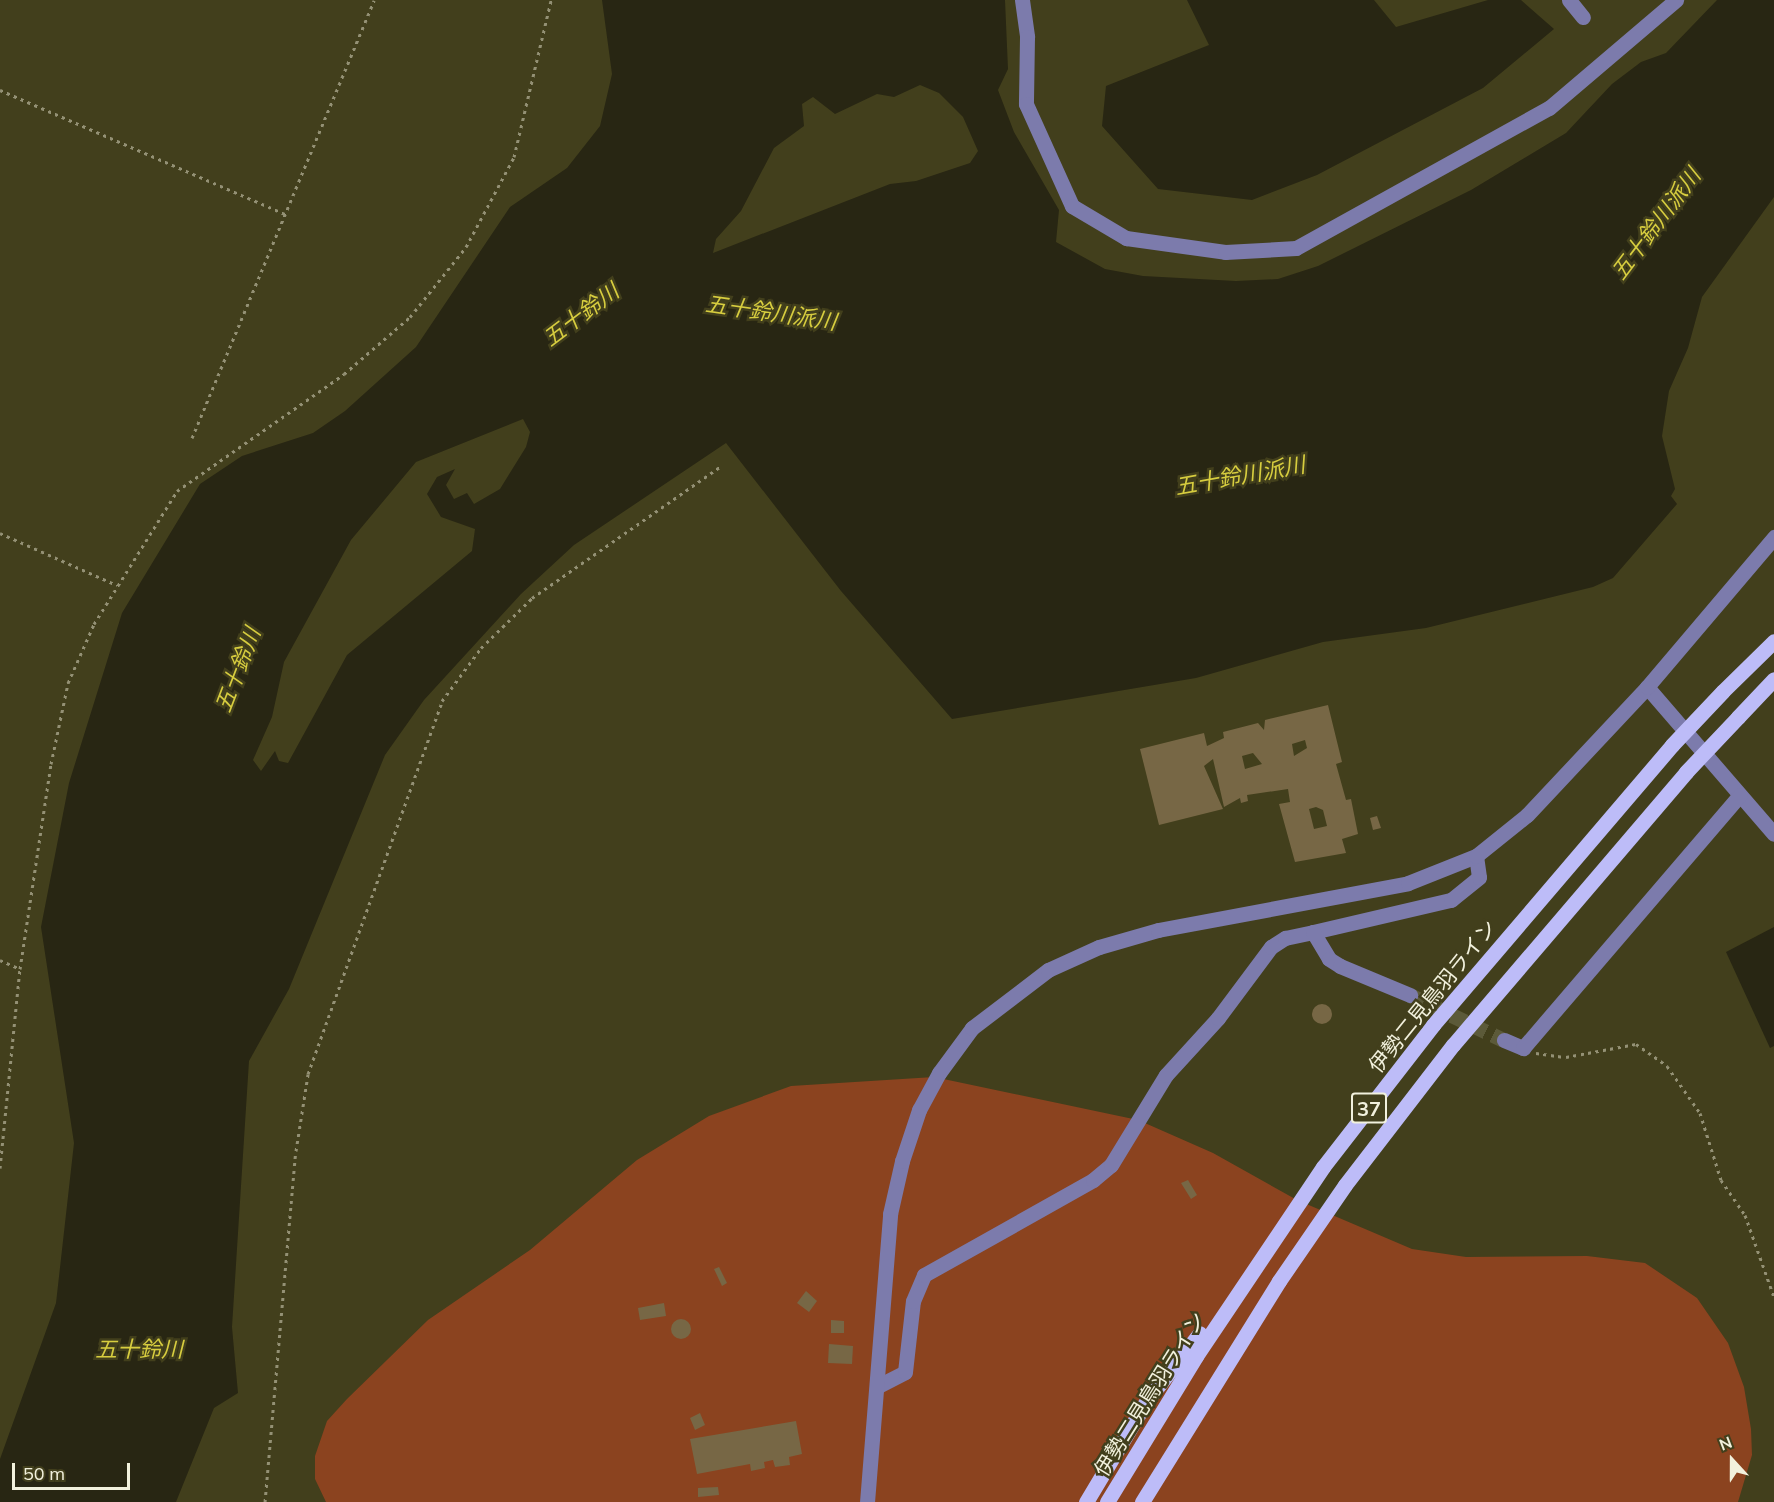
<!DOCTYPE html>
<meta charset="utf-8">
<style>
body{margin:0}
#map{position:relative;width:1774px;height:1502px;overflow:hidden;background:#423f1c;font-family:Mulish,"Noto Sans JP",sans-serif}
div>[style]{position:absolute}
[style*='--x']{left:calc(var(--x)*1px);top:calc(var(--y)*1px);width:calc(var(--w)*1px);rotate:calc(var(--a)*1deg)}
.green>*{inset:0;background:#8b431f}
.water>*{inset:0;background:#282613}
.building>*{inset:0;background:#776745}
.round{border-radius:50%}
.minor-tunnel>*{height:15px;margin-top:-7.5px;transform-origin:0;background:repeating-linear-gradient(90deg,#5c5a39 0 15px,transparent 0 23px)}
.path>*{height:3px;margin-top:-1.5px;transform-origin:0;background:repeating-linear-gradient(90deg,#949175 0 3px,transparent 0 7.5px)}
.minor>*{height:15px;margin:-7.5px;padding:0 7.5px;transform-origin:7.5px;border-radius:7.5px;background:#7c7bac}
.major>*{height:15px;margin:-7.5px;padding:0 7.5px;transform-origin:7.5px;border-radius:7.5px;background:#bdbcf8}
.major-bridge>*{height:15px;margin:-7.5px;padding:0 7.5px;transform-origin:7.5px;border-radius:7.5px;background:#bdbcf8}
span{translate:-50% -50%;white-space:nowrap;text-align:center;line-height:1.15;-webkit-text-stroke:5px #423f1c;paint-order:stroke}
.shield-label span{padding:2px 4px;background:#423f1c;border:2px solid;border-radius:4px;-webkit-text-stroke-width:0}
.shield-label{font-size:20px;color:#f2f1dd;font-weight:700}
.street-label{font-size:21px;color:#f2f1dd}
.water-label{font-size:22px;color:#d7cd3f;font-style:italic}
.north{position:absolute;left:1702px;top:1430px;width:60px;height:60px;-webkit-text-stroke:4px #423f1c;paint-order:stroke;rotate:339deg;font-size:16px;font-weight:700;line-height:24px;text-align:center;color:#f2f1dd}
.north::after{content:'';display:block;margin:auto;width:21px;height:27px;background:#f2f1dd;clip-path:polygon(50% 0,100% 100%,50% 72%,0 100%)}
.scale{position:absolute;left:12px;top:1463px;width:118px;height:27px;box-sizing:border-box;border:3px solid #f2f1dd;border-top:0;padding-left:8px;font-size:18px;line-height:21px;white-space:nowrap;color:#f2f1dd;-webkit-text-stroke:4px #423f1c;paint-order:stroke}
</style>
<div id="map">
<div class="green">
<i style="clip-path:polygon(934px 1077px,1138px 1120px,1213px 1153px,1297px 1200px,1412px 1249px,1466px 1257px,1587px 1256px,1645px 1263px,1697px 1298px,1728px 1343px,1744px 1387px,1751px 1429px,1752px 1455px,1738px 1502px,326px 1502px,315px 1479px,315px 1456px,327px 1421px,347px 1399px,428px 1320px,530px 1250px,637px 1160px,709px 1116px,791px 1086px)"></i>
</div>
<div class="water">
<i style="clip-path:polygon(evenodd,602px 0,1005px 0,1008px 69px,998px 90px,1014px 132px,1059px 210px,1056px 242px,1105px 269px,1143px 276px,1236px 281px,1278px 279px,1318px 266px,1471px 190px,1566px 133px,1612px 84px,1641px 62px,1666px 53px,1717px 0,1774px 0,1774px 197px,1702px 297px,1688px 348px,1669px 391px,1662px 436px,1675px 489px,1671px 496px,1677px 504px,1613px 578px,1593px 587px,1426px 628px,1323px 642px,1196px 678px,952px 719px,841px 591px,726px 443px,574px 545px,521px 594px,424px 700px,385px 755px,289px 989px,249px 1061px,232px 1327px,238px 1393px,214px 1408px,176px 1502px,0 1502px,0 1459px,56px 1303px,74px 1143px,41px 927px,69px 783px,122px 613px,200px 484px,242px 456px,313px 433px,345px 411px,416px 347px,510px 207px,567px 168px,600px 126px,612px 74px,602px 0,920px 85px,939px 93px,963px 117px,978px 151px,970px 163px,916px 181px,890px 184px,713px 253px,716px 239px,741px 211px,774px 148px,804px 126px,802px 104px,813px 97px,835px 114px,877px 94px,894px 97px,920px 85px,602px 0,523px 419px,530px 432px,526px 447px,500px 489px,474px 504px,467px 493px,454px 499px,446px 485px,455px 469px,437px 477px,427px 494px,441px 517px,475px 529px,472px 551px,347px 655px,288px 763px,279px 761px,275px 751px,261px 771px,253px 760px,272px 717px,284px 662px,351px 540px,416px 462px,523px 419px)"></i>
<i style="clip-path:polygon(1187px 0,1374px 0,1396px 27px,1488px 0,1521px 0,1554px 29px,1483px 88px,1317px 175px,1252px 200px,1158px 189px,1102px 126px,1106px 86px,1209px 45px)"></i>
<i style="clip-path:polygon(1774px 927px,1774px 1046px,1770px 1048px,1726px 952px)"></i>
</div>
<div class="building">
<i style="clip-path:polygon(evenodd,1328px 705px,1342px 762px,1336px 764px,1346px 800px,1351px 799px,1358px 834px,1342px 839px,1346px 853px,1295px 862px,1279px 804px,1290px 802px,1288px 789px,1247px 795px,1248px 801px,1241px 803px,1240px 798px,1224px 807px,1213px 759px,1204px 766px,1223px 809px,1159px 825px,1140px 749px,1204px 733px,1207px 746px,1224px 738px,1223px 732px,1258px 723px,1264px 730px,1265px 720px,1328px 705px,1305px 740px,1307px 748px,1294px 756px,1292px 744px,1305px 740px,1328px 705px,1253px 753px,1262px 764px,1245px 769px,1242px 756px,1253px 753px,1328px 705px,1316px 807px,1323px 810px,1327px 826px,1314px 829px,1309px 809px,1316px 807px)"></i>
<i style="clip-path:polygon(1377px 816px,1381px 828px,1373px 830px,1370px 818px)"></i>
<i class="round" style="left:1312px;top:1004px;width:20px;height:20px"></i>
<i style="clip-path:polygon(1188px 1180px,1197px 1195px,1191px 1199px,1181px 1183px)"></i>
<i style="clip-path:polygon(719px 1267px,727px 1283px,722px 1286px,714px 1269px)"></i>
<i style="clip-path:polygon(806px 1291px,817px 1301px,809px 1312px,797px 1303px)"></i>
<i style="clip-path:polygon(664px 1303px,666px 1316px,640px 1320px,638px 1308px)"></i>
<i class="round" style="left:671px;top:1319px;width:20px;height:20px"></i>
<i style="clip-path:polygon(831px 1320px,844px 1321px,844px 1333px,831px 1333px)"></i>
<i style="clip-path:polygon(829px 1344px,853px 1346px,852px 1364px,828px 1363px)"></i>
<i style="clip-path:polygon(700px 1413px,705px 1425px,695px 1430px,690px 1418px)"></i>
<i style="clip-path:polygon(796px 1421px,802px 1454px,789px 1457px,790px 1465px,775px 1467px,773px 1460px,764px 1462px,765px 1468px,751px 1471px,750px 1464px,697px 1474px,690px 1439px)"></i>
<i style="clip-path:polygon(718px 1487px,719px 1495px,698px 1497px,698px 1488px)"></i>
</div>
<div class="minor-tunnel">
<i style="--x:1410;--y:995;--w:104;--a:25.6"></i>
</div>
<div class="path">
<i style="--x:0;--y:90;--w:311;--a:23.5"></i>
<i style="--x:192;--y:438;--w:474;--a:-67.4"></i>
<i style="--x:0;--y:533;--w:128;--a:24"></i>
<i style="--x:0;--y:960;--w:22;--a:24"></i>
<i style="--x:1536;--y:1053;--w:30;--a:8"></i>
<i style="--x:1566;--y:1057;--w:71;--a:-10.5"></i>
<i style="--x:1636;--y:1044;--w:38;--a:35"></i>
<i style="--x:1667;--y:1066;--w:57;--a:54.9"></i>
<i style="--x:1700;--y:1113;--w:70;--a:72.6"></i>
<i style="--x:1721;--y:1180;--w:42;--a:55.6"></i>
<i style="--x:1745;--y:1215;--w:87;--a:70.5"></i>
<i style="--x:0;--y:1168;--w:200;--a:-84.3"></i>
<i style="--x:20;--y:969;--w:207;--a:-81.4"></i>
<i style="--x:51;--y:764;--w:83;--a:-78.1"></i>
<i style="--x:68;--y:683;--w:64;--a:-66.2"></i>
<i style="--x:94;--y:624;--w:157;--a:-58"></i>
<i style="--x:177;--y:491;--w:204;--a:-35"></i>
<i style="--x:344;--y:374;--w:87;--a:-40.8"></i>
<i style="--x:410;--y:317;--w:90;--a:-51.3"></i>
<i style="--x:466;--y:247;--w:102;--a:-61.9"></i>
<i style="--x:514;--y:157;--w:161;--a:-76.7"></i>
<i style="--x:265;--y:1502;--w:352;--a:-85"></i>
<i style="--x:296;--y:1151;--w:78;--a:-81.1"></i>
<i style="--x:308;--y:1074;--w:396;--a:-70.2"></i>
<i style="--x:442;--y:701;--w:66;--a:-53.7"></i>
<i style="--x:481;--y:648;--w:71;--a:-44.4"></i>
<i style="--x:532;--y:598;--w:231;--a:-34.9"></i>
</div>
<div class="minor">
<i style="--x:1022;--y:0;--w:37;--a:82"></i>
<i style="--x:1027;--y:37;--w:67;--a:90.9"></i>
<i style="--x:1026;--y:104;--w:112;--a:65.7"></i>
<i style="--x:1072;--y:206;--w:63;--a:30.7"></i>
<i style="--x:1126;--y:238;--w:100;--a:8"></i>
<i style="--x:1225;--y:252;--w:71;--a:-3.2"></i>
<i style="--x:1296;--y:248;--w:289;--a:-29"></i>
<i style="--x:1549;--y:108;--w:167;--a:-40.4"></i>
<i style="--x:1569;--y:0;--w:22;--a:51"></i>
<i style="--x:1647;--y:687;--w:194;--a:49.2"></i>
<i style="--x:1313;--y:932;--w:142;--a:-13.1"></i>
<i style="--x:1451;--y:900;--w:36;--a:-39"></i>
<i style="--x:1479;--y:877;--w:21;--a:-98"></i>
<i style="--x:1504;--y:1040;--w:21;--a:23"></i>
<i style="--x:1523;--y:1048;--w:333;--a:-49.4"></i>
<i style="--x:878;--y:1386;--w:30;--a:-27"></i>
<i style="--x:905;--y:1372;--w:71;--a:-83.6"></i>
<i style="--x:913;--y:1301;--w:28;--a:-67"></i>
<i style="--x:924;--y:1275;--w:194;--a:-29.3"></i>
<i style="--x:1093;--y:1180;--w:23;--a:-40"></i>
<i style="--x:1111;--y:1165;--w:105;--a:-58.6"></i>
<i style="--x:1166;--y:1075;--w:77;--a:-47.6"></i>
<i style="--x:1218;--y:1018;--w:89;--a:-53.3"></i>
<i style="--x:1271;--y:947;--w:17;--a:-33"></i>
<i style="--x:1285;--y:938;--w:29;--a:-12"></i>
<i style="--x:1313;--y:932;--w:31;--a:59"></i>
<i style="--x:1329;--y:959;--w:13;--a:32"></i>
<i style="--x:1340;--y:966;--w:76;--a:22.5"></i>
<i style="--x:867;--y:1502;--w:289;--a:-85.4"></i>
<i style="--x:890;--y:1214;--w:54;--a:-77.2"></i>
<i style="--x:902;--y:1161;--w:54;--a:-71.6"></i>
<i style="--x:919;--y:1110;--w:42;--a:-61.6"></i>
<i style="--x:939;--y:1073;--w:56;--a:-53.7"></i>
<i style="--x:972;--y:1028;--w:96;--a:-37.3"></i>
<i style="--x:1048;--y:970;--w:56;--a:-24.3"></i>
<i style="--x:1099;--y:947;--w:61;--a:-16.1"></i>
<i style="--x:1158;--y:930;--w:254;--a:-10.6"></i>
<i style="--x:1408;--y:883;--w:73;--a:-21.7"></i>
<i style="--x:1476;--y:856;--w:65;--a:-38.8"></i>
<i style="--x:1527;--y:815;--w:175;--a:-46.8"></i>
<i style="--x:1647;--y:687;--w:197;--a:-49.7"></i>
</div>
<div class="major">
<i style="--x:1723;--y:691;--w:71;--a:-44.4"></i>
<i style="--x:1738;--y:717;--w:52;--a:-46.5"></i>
<i style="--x:1086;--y:1502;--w:119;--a:-59.1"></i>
<i style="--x:1147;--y:1400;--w:85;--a:-51.7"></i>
<i style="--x:1107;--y:1502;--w:171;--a:-58.6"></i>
<i style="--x:1196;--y:1356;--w:228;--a:-56.1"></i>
<i style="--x:1323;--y:1167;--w:180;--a:-52.2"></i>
<i style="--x:1433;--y:1025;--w:368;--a:-49.5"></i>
<i style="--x:1142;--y:1502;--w:260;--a:-58.2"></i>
<i style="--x:1279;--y:1281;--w:116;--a:-55.5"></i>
<i style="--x:1345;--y:1185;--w:177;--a:-52.4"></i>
<i style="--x:1453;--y:1045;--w:359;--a:-49.5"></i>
</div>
<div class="major-bridge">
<i style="--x:1672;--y:745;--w:74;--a:-46.6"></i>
<i style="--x:1686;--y:772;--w:76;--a:-46.6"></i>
</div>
<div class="shield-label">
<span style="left:1369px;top:1108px">37</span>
</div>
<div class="street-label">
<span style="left:1432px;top:996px;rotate:-51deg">伊勢二見鳥羽ライン</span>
<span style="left:1149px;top:1394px;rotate:-58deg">伊勢二見鳥羽ライン</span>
</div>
<div class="water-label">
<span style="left:1656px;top:224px;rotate:-53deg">五十鈴川派川</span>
<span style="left:771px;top:313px;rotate:8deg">五十鈴川派川</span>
<span style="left:581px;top:315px;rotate:-37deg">五十鈴川</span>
<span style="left:1240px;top:476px;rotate:-10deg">五十鈴川派川</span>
<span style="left:238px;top:670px;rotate:-69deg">五十鈴川</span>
<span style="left:139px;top:1350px">五十鈴川</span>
</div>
<div class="north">N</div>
<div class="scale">50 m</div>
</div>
